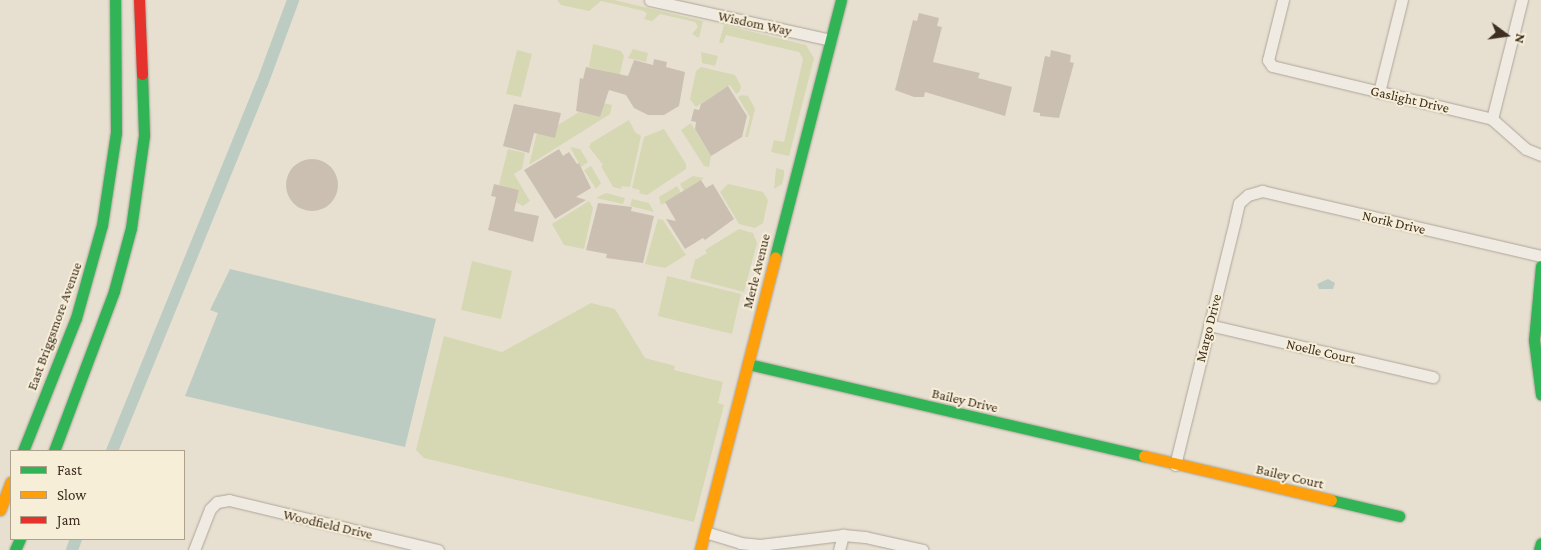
<!DOCTYPE html>
<style>
body{margin:0}
#map{position:relative;width:1541px;height:550px;overflow:hidden;background:#e7e0d1;font-family:"Crimson Pro",serif}
div>[style]{position:absolute}
[style*='--x']{left:calc(var(--x)*1px);top:calc(var(--y)*1px);width:calc(var(--w)*1px);rotate:calc(var(--a)*1deg)}
.green>*{inset:0;background:#d6d7b3}
.water>*{inset:0;background:#bcccc2}
.canal>*{height:12px;margin:-6px;padding:0 6px;transform-origin:6px;border-radius:6px;background:#bcccc2}
.building>*{inset:0;background:#cbbfb2}
.round{border-radius:50%}
.roads{filter:drop-shadow(0 0 1px #ada599) drop-shadow(0 0 1px #ada599)}
.street>*{height:11px;margin:-5.5px;padding:0 5.5px;transform-origin:5.5px;border-radius:5.5px;background:#efebe3}
.fast>*{height:11px;margin:-5.5px;padding:0 5.5px;transform-origin:5.5px;border-radius:5.5px;background:#30b455}
.slow>*{height:11px;margin:-5.5px;padding:0 5.5px;transform-origin:5.5px;border-radius:5.5px;background:#ff9f0a}
.jam>*{height:11px;margin:-5.5px;padding:0 5.5px;transform-origin:5.5px;border-radius:5.5px;background:#e5322d}
span{translate:-50% -50%;white-space:nowrap;text-align:center;line-height:1.15;-webkit-text-stroke:4px #f7eed8;paint-order:stroke}
.street-label{font-size:14px;color:#3d2e20}
.legend{position:absolute;left:10px;top:450px;width:175px;height:90px;box-sizing:border-box;background:#f7eed8;border:1px solid #ada18e;margin:0;padding:6px 9px;list-style:none;font-size:15px;color:#3d2e20}
.legend li{display:flex;align-items:center;gap:10px;height:25px}
.legend b{width:25px;border:1px solid #ada18e}
.north{position:absolute;left:1481px;top:10px;width:50px;height:50px;-webkit-text-stroke:4px #f7eed8;paint-order:stroke;rotate:104deg;font-size:14px;font-weight:700;line-height:20px;text-align:center;color:#3d2e20}
.north::after{content:'';display:block;margin:auto;width:18px;height:22px;background:#3d2e20;clip-path:polygon(50% 0,100% 100%,50% 72%,0 100%)}
</style>
<div id="map">
<div class="green">
<i style="clip-path:polygon(557px 0,614px 0,703px 21px,699px 38px,692px 34px,698px 27px,695px 22px,660px 14px,652px 21px,644px 19px,647px 14px,644px 11px,601px 1px,589px 11px,561px 5px)"></i>
<i style="clip-path:polygon(724px 25px,806px 45px,814px 58px,789px 156px,771px 152px,774px 140px,784px 142px,803px 59px,799px 52px,726px 35px,723px 43px,719px 43px)"></i>
<i style="clip-path:polygon(593px 44px,621px 51px,624px 56px,617px 87px,607px 84px,610px 72px,589px 67px)"></i>
<i style="clip-path:polygon(633px 49px,648px 53px,646px 62px,628px 58px)"></i>
<i style="clip-path:polygon(517px 50px,532px 54px,521px 97px,506px 94px)"></i>
<i style="clip-path:polygon(701px 52px,718px 56px,715px 66px,702px 63px)"></i>
<i style="clip-path:polygon(701px 67px,735px 75px,741px 86px,740px 91px,736px 94px,730px 85px,696px 107px,690px 99px,696px 71px)"></i>
<i style="clip-path:polygon(742px 95px,748px 96px,755px 109px,748px 137px,745px 137px,750px 117px,738px 97px)"></i>
<i style="clip-path:polygon(603px 103px,612px 105px,610px 114px,529px 165px,540px 121px,558px 125px,579px 112px,600px 117px)"></i>
<i style="clip-path:polygon(629px 120px,635px 132px,641px 136px,630px 187px,622px 186px,621px 189px,613px 187px,601px 166px,603px 165px,589px 147px,591px 143px)"></i>
<i style="clip-path:polygon(691px 123px,711px 156px,709px 167px,704px 166px,681px 130px)"></i>
<i style="clip-path:polygon(664px 129px,686px 164px,686px 169px,647px 195px,639px 193px,640px 190px,632px 188px,644px 137px)"></i>
<i style="clip-path:polygon(570px 147px,580px 149px,588px 162px,581px 167px)"></i>
<i style="clip-path:polygon(508px 149px,525px 153px,522px 169px,514px 174px,530px 201px,523px 206px,516px 202px,519px 190px,499px 185px)"></i>
<i style="clip-path:polygon(591px 166px,601px 183px,596px 189px,584px 170px)"></i>
<i style="clip-path:polygon(776px 168px,784px 170px,784px 176px,782px 184px,774px 189px)"></i>
<i style="clip-path:polygon(693px 176px,704px 178px,684px 191px,680px 184px)"></i>
<i style="clip-path:polygon(728px 184px,763px 192px,768px 200px,763px 223px,755px 228px,739px 224px,720px 192px)"></i>
<i style="clip-path:polygon(677px 186px,681px 193px,661px 205px,659px 197px)"></i>
<i style="clip-path:polygon(606px 193px,625px 198px,623px 204px,596px 198px)"></i>
<i style="clip-path:polygon(632px 199px,649px 203px,654px 212px,630px 206px)"></i>
<i style="clip-path:polygon(589px 201px,593px 208px,584px 249px,564px 245px,552px 224px)"></i>
<i style="clip-path:polygon(658px 219px,663px 220px,686px 255px,665px 268px,645px 264px)"></i>
<i style="clip-path:polygon(739px 229px,753px 233px,757px 243px,744px 292px,690px 278px,695px 260px,707px 253px,705px 250px)"></i>
<i style="clip-path:polygon(472px 261px,512px 271px,501px 319px,461px 310px)"></i>
<i style="clip-path:polygon(667px 276px,741px 294px,732px 334px,658px 316px)"></i>
<i style="clip-path:polygon(591px 303px,615px 309px,645px 358px,675px 366px,674px 370px,723px 382px,718px 403px,724px 405px,694px 522px,424px 458px,416px 450px,444px 336px,502px 352px)"></i>
</div>
<div class="water">
<i style="clip-path:polygon(230px 269px,436px 319px,405px 447px,185px 396px,218px 313px,210px 310px)"></i>
<i style="clip-path:polygon(1328px 279px,1335px 283px,1333px 289px,1319px 289px,1317px 284px)"></i>
</div>
<div class="canal">
<i style="--x:112;--y:451;--w:396;--a:-67.8"></i>
<i style="--x:262;--y:84;--w:90;--a:-69.7"></i>
<i style="--x:72;--y:550;--w:12;--a:-70"></i>
</div>
<div class="building">
<i style="clip-path:polygon(919px 13px,939px 18px,937px 26px,942px 27px,933px 62px,980px 73px,978px 78px,1012px 87px,1005px 116px,925px 92px,924px 97px,914px 97px,895px 90px,913px 20px,917px 21px)"></i>
<i style="clip-path:polygon(1051px 50px,1071px 55px,1070px 62px,1074px 63px,1059px 118px,1040px 116px,1040px 113px,1033px 112px,1045px 56px,1050px 57px)"></i>
<i style="clip-path:polygon(654px 59px,667px 62px,666px 67px,685px 72px,679px 106px,664px 115px,648px 115px,634px 108px,626px 95px,609px 90px,600px 117px,576px 111px,580px 78px,583px 79px,586px 67px,628px 76px,634px 60px,653px 65px)"></i>
<i style="clip-path:polygon(728px 86px,747px 116px,742px 137px,711px 156px,695px 129px,696px 122px,691px 121px,694px 109px,699px 110px,701px 104px)"></i>
<i style="clip-path:polygon(514px 104px,561px 113px,555px 138px,534px 133px,529px 153px,503px 146px)"></i>
<i style="clip-path:polygon(559px 149px,563px 156px,569px 152px,577px 164px,579px 163px,591px 188px,576px 197px,586px 200px,555px 219px,524px 170px)"></i>
<i class="round" style="left:286px;top:159px;width:52px;height:52px"></i>
<i style="clip-path:polygon(701px 180px,706px 188px,713px 184px,734px 219px,705px 240px,703px 238px,685px 249px,666px 219px,676px 221px,665px 202px)"></i>
<i style="clip-path:polygon(494px 184px,519px 190px,514px 211px,539px 216px,533px 242px,488px 230px,496px 197px,491px 196px)"></i>
<i style="clip-path:polygon(598px 203px,632px 207px,631px 211px,654px 216px,643px 263px,606px 258px,607px 254px,586px 250px)"></i>
</div>
<div class="roads">
<div class="street">
<i style="--x:650;--y:0;--w:185;--a:12.5"></i>
<i style="--x:1283;--y:0;--w:62;--a:104"></i>
<i style="--x:1268;--y:60;--w:7;--a:56"></i>
<i style="--x:1272;--y:66;--w:226;--a:13.5"></i>
<i style="--x:1492;--y:119;--w:45;--a:41.4"></i>
<i style="--x:1526;--y:149;--w:16;--a:22"></i>
<i style="--x:1379;--y:92;--w:95;--a:-76"></i>
<i style="--x:1492;--y:119;--w:123;--a:-75.9"></i>
<i style="--x:1209;--y:325;--w:230;--a:13.1"></i>
<i style="--x:1175;--y:465;--w:252;--a:-76.2"></i>
<i style="--x:1235;--y:220;--w:17;--a:-77"></i>
<i style="--x:1239;--y:203;--w:12;--a:-42"></i>
<i style="--x:1248;--y:195;--w:15;--a:-16"></i>
<i style="--x:1262;--y:191;--w:286;--a:13.1"></i>
<i style="--x:705;--y:532;--w:37;--a:17"></i>
<i style="--x:740;--y:543;--w:20;--a:6"></i>
<i style="--x:760;--y:545;--w:84;--a:-6.9"></i>
<i style="--x:843;--y:535;--w:22;--a:5"></i>
<i style="--x:865;--y:537;--w:59;--a:12.6"></i>
<i style="--x:194;--y:550;--w:44;--a:-68.7"></i>
<i style="--x:210;--y:509;--w:10;--a:-45"></i>
<i style="--x:217;--y:502;--w:12;--a:-9"></i>
<i style="--x:229;--y:500;--w:215;--a:13.5"></i>
<i style="--x:839;--y:550;--w:16;--a:-75"></i>
</div>
<div class="fast">
<i style="--x:775;--y:257;--w:265;--a:-75.6"></i>
<i style="--x:1541;--y:266;--w:74;--a:95.4"></i>
<i style="--x:1534;--y:340;--w:55;--a:82.7"></i>
<i style="--x:748;--y:364;--w:407;--a:13.1"></i>
<i style="--x:23;--y:451;--w:143;--a:-68.3"></i>
<i style="--x:76;--y:318;--w:97;--a:-74.4"></i>
<i style="--x:102;--y:225;--w:94;--a:-81.4"></i>
<i style="--x:116;--y:132;--w:132;--a:-90.4"></i>
<i style="--x:54;--y:451;--w:171;--a:-69.4"></i>
<i style="--x:114;--y:291;--w:65;--a:-74.9"></i>
<i style="--x:131;--y:228;--w:94;--a:-82"></i>
<i style="--x:144;--y:135;--w:61;--a:-91.9"></i>
<i style="--x:1331;--y:500;--w:70;--a:13.2"></i>
<i style="--x:15;--y:550;--w:12;--a:-66"></i>
<i style="--x:1539;--y:550;--w:7;--a:-74"></i>
</div>
<div class="slow">
<i style="--x:1144;--y:456;--w:192;--a:13.2"></i>
<i style="--x:0;--y:510;--w:30;--a:-69"></i>
<i style="--x:700;--y:550;--w:302;--a:-75.6"></i>
</div>
<div class="jam">
<i style="--x:139;--y:0;--w:74;--a:87.7"></i>
</div>
</div>
<div class="street-label">
<span style="left:755px;top:23px;rotate:12deg">Wisdom Way</span>
<span style="left:1410px;top:99px;rotate:13deg">Gaslight Drive</span>
<span style="left:1394px;top:222px;rotate:13deg">Norik Drive</span>
<span style="left:756px;top:271px;rotate:-76deg">Merle Avenue</span>
<span style="left:54px;top:326px;rotate:-70deg">East Briggsmore Avenue</span>
<span style="left:1208px;top:328px;rotate:-76deg">Margo Drive</span>
<span style="left:1321px;top:351px;rotate:13deg">Noelle Court</span>
<span style="left:965px;top:400px;rotate:13deg">Bailey Drive</span>
<span style="left:1290px;top:476px;rotate:13deg">Bailey Court</span>
<span style="left:328px;top:524px;rotate:13deg">Woodfield Drive</span>
</div>
<ul class="legend">
<li><b style="height:6px;background:#30b455"></b>Fast</li>
<li><b style="height:6px;background:#ff9f0a"></b>Slow</li>
<li><b style="height:6px;background:#e5322d"></b>Jam</li>
</ul>
<div class="north">N</div>
</div>
